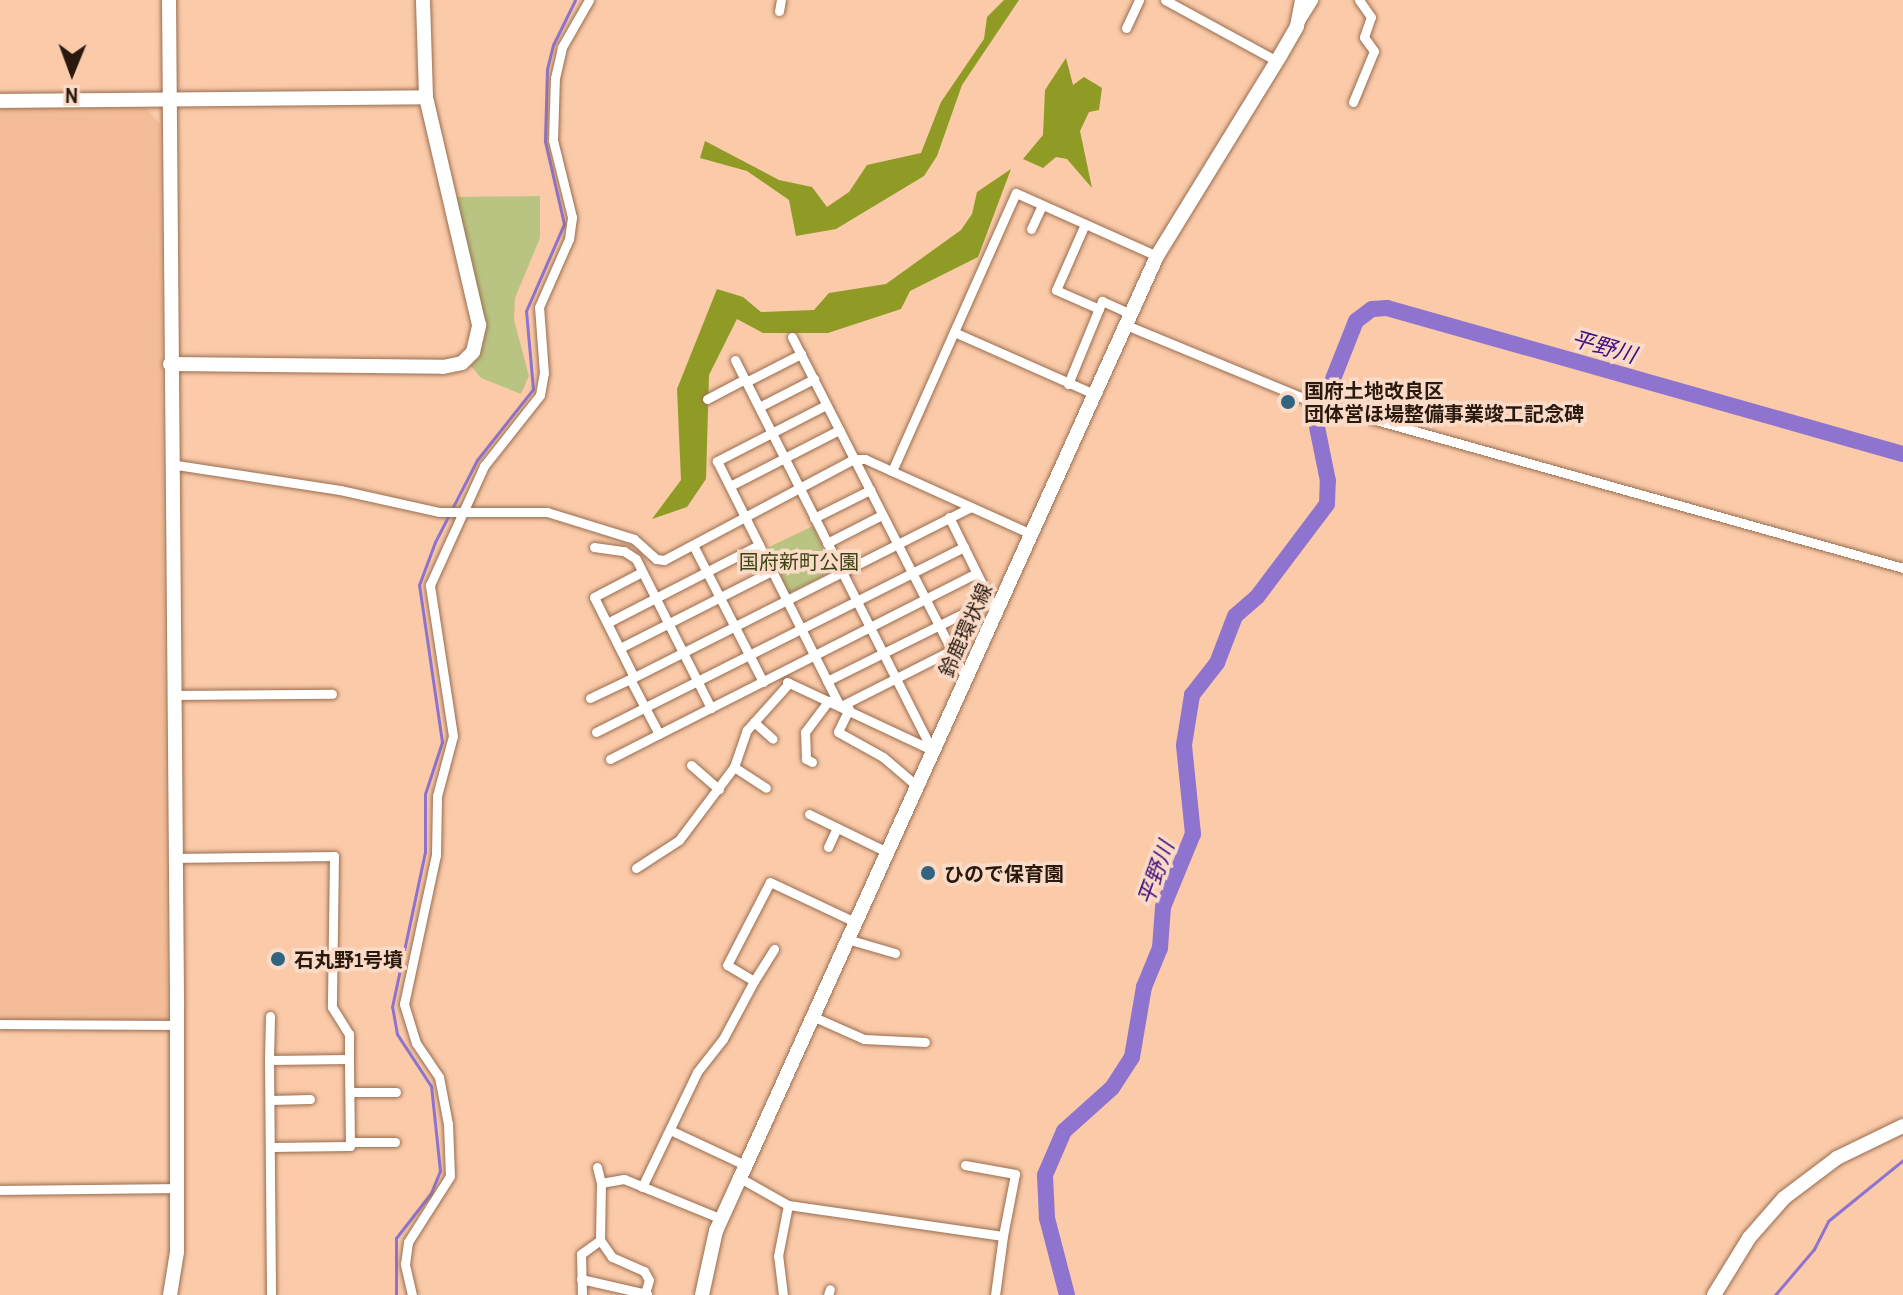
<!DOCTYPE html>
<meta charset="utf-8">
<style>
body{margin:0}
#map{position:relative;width:1903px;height:1295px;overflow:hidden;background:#facaa9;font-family:"Archivo Narrow","Noto Sans JP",sans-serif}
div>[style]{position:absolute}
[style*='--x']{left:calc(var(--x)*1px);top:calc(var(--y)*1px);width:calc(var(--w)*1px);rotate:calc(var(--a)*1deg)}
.built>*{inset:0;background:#f4bd98}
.green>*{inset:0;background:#bac482}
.forest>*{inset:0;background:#8f9b24}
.stream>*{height:3px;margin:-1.5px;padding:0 1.5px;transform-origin:1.5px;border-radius:1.5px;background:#8e73cf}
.river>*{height:16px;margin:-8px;padding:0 8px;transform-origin:8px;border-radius:8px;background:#8e73cf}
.roads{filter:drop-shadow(0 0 2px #996d4f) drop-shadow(0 0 2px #996d4f)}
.street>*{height:9px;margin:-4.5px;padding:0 4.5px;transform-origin:4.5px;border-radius:4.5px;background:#fff}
.secondary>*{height:14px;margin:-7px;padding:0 7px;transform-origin:7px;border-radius:7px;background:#fff}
.primary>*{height:14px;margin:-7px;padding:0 7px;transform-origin:7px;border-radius:7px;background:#fff}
.dots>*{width:22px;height:22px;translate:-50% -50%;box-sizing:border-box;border:4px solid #f9dbc8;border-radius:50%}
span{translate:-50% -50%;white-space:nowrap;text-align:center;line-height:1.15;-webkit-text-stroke:7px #f9dbc8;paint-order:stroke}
.poi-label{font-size:20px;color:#2b190d;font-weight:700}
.left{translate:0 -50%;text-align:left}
.park-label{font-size:20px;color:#3d4315}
.street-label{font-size:20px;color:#2b190d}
.water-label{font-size:22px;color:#410d7f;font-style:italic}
.north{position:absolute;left:32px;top:32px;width:80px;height:80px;-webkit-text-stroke:6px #f9dbc8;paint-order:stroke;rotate:181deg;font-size:22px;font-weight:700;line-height:32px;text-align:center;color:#2b190d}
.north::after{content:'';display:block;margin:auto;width:28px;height:36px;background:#2b190d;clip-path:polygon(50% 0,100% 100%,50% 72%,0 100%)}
</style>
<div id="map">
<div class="built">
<i style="clip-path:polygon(0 108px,146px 108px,160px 124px,167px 1020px,0 1021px)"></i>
</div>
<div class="green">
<i style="clip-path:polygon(540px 196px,540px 238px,515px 298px,514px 320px,529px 376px,521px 394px,481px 378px,470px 365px,483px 347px,486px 328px,455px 197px)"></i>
<i style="clip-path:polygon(813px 526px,833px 571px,789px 593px,765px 549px)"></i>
</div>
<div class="forest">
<i style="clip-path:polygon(1004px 0,1019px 0,962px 85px,937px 156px,924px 176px,836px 229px,796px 236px,789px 200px,747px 171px,700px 158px,705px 141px,779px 180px,812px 187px,827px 207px,849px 192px,867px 165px,921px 153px,941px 102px,984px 39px,987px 17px)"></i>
<i style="clip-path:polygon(1066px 58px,1073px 85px,1084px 77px,1102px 88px,1099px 110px,1089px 112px,1080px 131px,1092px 188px,1067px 159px,1056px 157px,1043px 168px,1023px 159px,1043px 135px,1045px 90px)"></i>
<i style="clip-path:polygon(1011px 169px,978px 257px,910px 291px,901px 309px,828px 333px,763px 333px,737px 319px,709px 375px,706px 479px,687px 507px,652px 519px,681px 480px,677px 389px,717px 289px,743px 297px,761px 312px,814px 310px,829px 293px,886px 284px,961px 230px,972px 214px,977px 192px)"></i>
</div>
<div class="stream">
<i style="--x:396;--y:1295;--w:57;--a:-90"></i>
<i style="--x:396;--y:1238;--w:57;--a:-52.1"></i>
<i style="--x:431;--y:1193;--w:24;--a:-68"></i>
<i style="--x:440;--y:1171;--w:85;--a:-96"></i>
<i style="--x:431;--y:1086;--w:62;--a:-123.2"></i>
<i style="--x:397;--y:1034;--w:27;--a:-100"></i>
<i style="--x:392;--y:1007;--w:158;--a:-78"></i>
<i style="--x:425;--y:852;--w:58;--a:-90"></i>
<i style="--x:425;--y:794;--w:55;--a:-71.9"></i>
<i style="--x:442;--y:742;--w:159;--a:-98.3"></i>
<i style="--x:419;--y:585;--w:46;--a:-69.6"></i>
<i style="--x:435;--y:542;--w:92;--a:-62.9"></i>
<i style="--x:477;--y:460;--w:90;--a:-51.7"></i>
<i style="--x:533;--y:389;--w:78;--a:-95.1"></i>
<i style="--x:526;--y:311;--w:95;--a:-66.4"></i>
<i style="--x:564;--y:224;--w:85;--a:-102.9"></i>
<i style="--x:545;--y:141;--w:72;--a:-88.4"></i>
<i style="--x:547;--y:69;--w:25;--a:-76"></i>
<i style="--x:553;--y:45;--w:50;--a:-63.9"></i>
<i style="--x:1775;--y:1295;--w:60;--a:-49.7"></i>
<i style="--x:1814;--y:1249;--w:31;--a:-63"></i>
<i style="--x:1828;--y:1221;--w:97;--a:-39.1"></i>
</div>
<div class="river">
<i style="--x:1333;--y:379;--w:62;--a:-68.4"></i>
<i style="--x:1356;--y:321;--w:20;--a:-37"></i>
<i style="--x:1372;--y:309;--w:15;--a:-4"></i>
<i style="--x:1387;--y:308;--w:536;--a:15.8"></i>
<i style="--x:1067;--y:1295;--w:80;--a:-104.6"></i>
<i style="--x:1047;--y:1218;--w:43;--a:-92.7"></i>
<i style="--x:1045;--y:1175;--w:48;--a:-66.6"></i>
<i style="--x:1064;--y:1131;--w:64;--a:-41.9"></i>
<i style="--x:1112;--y:1088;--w:37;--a:-57"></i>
<i style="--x:1132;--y:1057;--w:71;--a:-80.3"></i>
<i style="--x:1144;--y:987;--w:42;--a:-67.7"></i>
<i style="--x:1160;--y:948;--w:41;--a:-85.8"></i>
<i style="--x:1163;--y:907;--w:79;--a:-67.7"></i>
<i style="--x:1193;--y:834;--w:89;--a:-95.8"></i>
<i style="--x:1184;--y:745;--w:51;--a:-80.9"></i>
<i style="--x:1192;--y:695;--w:41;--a:-52"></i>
<i style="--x:1217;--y:663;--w:50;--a:-69"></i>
<i style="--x:1235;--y:616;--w:29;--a:-41"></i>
<i style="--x:1257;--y:597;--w:116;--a:-53"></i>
<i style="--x:1327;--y:504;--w:23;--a:-88"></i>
<i style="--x:1328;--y:481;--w:55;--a:-101.5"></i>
</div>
<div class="roads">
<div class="street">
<i style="--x:1165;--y:0;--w:128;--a:28.6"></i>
<i style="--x:779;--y:11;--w:11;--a:-80"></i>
<i style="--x:1300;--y:21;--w:25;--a:-58"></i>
<i style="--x:1126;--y:28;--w:31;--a:-65"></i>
<i style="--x:1353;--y:102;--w:55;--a:-67.6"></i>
<i style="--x:1374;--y:51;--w:17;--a:-126"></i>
<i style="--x:1364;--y:37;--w:21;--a:-71"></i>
<i style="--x:1371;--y:17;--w:21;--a:-125"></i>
<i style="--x:1085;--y:224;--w:72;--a:113.7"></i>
<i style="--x:1056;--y:290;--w:47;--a:23.8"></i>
<i style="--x:1031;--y:229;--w:26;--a:-65"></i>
<i style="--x:1126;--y:325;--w:204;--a:22.4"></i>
<i style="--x:1315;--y:403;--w:611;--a:15.67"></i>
<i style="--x:954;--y:332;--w:153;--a:23.9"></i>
<i style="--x:792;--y:337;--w:383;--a:63"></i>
<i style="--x:735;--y:360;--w:435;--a:63.2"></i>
<i style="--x:746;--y:382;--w:62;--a:-27"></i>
<i style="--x:1068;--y:384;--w:90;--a:-67.7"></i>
<i style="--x:1102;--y:301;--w:32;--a:24"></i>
<i style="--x:707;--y:399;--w:43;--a:-27.8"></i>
<i style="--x:826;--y:405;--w:123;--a:152.8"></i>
<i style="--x:717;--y:461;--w:273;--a:63.4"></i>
<i style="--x:759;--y:407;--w:62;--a:-27"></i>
<i style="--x:170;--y:464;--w:172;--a:8.7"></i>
<i style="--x:340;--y:490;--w:101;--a:12.5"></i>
<i style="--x:439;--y:512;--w:108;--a:0"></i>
<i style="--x:547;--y:512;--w:91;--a:17.2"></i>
<i style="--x:634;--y:539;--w:30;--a:42"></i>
<i style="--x:656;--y:559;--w:8;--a:7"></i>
<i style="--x:664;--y:560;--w:215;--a:-28"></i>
<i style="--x:854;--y:459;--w:11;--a:0"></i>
<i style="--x:865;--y:459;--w:182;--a:24.3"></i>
<i style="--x:892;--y:471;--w:304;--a:-66"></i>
<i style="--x:1016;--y:193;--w:154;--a:24.1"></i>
<i style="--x:730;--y:486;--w:123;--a:-27.2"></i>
<i style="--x:971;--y:507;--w:382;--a:153.2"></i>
<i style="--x:630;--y:679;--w:62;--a:62.2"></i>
<i style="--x:659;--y:734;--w:356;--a:-26.9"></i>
<i style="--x:949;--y:517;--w:97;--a:63.7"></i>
<i style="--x:814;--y:518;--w:63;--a:-26.6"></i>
<i style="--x:827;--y:543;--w:62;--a:-27"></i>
<i style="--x:693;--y:545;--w:154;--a:62.9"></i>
<i style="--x:594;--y:547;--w:30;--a:8"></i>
<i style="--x:624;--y:551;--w:14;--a:34"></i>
<i style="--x:636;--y:559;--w:167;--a:63.3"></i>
<i style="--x:607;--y:623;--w:171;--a:-27.2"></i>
<i style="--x:620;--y:648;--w:170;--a:-26.9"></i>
<i style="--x:634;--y:677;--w:89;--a:-116.6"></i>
<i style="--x:594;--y:597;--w:54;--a:-27.5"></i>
<i style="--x:827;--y:681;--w:182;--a:-26.4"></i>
<i style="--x:787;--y:682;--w:160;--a:25.1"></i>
<i style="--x:174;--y:695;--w:158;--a:-0.4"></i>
<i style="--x:590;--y:698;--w:44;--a:-25.4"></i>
<i style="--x:841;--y:706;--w:122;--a:-26.8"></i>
<i style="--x:849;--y:709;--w:25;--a:116"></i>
<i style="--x:838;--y:732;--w:51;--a:29.1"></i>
<i style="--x:883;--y:757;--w:45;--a:40.5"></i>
<i style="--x:754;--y:722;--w:25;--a:42"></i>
<i style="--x:596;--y:732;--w:412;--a:-26.7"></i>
<i style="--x:610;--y:759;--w:55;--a:-27"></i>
<i style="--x:812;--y:762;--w:7;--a:-153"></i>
<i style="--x:806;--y:759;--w:27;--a:-92"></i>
<i style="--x:805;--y:732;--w:39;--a:-53"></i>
<i style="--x:691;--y:765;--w:37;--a:41"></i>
<i style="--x:734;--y:767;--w:38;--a:33"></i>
<i style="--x:809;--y:814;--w:87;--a:26"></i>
<i style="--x:828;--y:847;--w:21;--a:-65"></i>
<i style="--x:174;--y:858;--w:160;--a:-0.7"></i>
<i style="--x:334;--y:856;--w:151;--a:90.8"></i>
<i style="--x:332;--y:1007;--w:32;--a:58"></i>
<i style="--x:349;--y:1034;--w:25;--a:90"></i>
<i style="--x:349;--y:1059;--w:80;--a:179.3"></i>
<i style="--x:269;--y:1060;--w:235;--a:89.5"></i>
<i style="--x:636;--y:868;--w:51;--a:-33.1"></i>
<i style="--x:679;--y:840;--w:91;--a:-53"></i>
<i style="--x:734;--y:767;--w:39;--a:-71"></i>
<i style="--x:747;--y:730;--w:63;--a:-48.2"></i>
<i style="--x:847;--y:939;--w:50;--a:16.3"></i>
<i style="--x:754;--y:981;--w:38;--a:-58"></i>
<i style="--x:812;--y:1016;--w:57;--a:23.9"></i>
<i style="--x:864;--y:1039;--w:61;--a:2.8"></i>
<i style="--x:0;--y:1024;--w:177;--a:0.3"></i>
<i style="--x:269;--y:1060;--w:44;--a:-88.7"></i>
<i style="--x:350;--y:1092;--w:46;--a:0"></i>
<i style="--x:270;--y:1100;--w:40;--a:-1.4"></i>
<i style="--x:670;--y:1130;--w:83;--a:25"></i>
<i style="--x:351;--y:1142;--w:44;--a:0"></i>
<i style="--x:271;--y:1147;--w:79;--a:-0.7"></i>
<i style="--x:350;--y:1146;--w:87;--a:-90.7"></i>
<i style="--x:965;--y:1165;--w:51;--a:10.2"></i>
<i style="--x:1015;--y:1174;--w:63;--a:101"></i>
<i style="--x:597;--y:1167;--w:16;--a:76"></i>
<i style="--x:740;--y:1178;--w:55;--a:29.4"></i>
<i style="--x:788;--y:1205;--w:217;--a:8.2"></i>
<i style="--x:1003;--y:1236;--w:60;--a:97.7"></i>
<i style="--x:642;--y:1187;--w:127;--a:-64.4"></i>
<i style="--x:697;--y:1072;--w:42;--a:-51.8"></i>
<i style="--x:723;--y:1039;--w:66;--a:-61.9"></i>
<i style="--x:754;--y:981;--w:31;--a:-149"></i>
<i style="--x:727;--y:965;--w:93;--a:-62.6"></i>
<i style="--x:770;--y:882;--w:94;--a:25.2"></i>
<i style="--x:0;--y:1190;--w:177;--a:-0.6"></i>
<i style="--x:600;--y:1240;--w:21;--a:55"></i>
<i style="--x:612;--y:1257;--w:35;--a:24"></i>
<i style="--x:644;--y:1271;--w:10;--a:61"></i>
<i style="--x:649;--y:1280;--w:14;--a:107"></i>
<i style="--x:581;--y:1279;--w:68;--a:12.8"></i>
<i style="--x:412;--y:1295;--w:32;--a:-103"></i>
<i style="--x:405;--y:1264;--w:22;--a:-82"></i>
<i style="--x:408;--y:1242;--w:78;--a:-57.5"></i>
<i style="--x:450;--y:1176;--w:52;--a:-92.2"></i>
<i style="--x:448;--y:1124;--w:48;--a:-100.8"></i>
<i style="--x:439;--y:1077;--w:41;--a:-124.1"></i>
<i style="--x:416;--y:1043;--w:41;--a:-107.1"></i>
<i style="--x:404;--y:1004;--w:152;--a:-77.9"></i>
<i style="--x:436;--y:855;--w:59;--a:-89"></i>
<i style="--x:437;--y:796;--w:62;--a:-75.1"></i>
<i style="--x:453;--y:736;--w:153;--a:-98.7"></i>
<i style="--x:430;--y:585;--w:131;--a:-65.6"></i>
<i style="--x:484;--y:466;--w:90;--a:-51.7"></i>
<i style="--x:540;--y:395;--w:22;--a:-80"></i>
<i style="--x:544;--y:373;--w:66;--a:-94.3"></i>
<i style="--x:539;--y:307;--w:74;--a:-66.2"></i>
<i style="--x:569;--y:239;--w:22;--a:-82"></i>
<i style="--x:572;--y:217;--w:79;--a:-103.9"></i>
<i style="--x:553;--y:140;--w:62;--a:-88.2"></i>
<i style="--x:555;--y:78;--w:32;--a:-77"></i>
<i style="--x:562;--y:47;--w:54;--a:-60.1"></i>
<i style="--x:582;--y:1295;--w:41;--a:-91.4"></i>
<i style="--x:581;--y:1254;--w:24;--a:-36"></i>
<i style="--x:600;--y:1240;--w:57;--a:-89"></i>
<i style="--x:601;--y:1183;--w:23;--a:-10"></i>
<i style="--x:624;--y:1179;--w:106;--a:22.2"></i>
<i style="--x:783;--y:1295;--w:39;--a:-97"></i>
<i style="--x:778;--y:1256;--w:52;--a:-78.9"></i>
<i style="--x:828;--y:1295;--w:6;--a:-72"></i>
</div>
<div class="secondary">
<i style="--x:169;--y:0;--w:1006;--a:89.54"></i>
<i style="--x:177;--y:1006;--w:246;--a:90"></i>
<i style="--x:177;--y:1252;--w:44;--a:99.2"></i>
<i style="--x:0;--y:101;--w:426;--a:-0.5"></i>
<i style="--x:170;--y:364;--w:273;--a:0.6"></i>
<i style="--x:443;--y:367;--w:19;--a:-12"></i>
<i style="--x:462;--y:363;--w:16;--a:-45"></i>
<i style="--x:473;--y:352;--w:28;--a:-77"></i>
<i style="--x:479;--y:325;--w:234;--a:-103.1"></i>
<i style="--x:426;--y:97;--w:97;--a:-91.8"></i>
</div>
<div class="primary">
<i style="--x:702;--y:1295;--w:66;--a:-77.7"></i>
<i style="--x:716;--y:1231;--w:58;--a:-65.6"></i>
<i style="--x:740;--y:1178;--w:1012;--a:-65.66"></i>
<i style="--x:1157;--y:256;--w:235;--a:-58.4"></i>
<i style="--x:1280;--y:56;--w:34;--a:-60"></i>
<i style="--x:1297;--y:26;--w:26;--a:-79"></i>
<i style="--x:1714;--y:1295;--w:67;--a:-58.4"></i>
<i style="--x:1749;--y:1238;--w:53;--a:-48.8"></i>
<i style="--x:1784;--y:1198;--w:66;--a:-37"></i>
<i style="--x:1837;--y:1158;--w:73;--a:-25.9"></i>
</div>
</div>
<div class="dots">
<i style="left:1288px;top:402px;background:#306481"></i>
<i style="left:928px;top:873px;background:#306481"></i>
<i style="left:278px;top:959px;background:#306481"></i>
</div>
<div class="poi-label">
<span class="left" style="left:1304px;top:402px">国府土地改良区<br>団体営ほ場整備事業竣工記念碑</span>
<span class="left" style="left:944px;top:873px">ひので保育園</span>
<span class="left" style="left:294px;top:959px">石丸野1号墳</span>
</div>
<div class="park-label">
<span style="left:799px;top:561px">国府新町公園</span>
</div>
<div class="street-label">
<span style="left:965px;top:630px;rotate:-66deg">鈴鹿環状線</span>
</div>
<div class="water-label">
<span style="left:1604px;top:347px;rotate:16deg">平野川</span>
<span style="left:1156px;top:873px;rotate:-70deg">平野川</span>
</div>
<div class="north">N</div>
</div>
